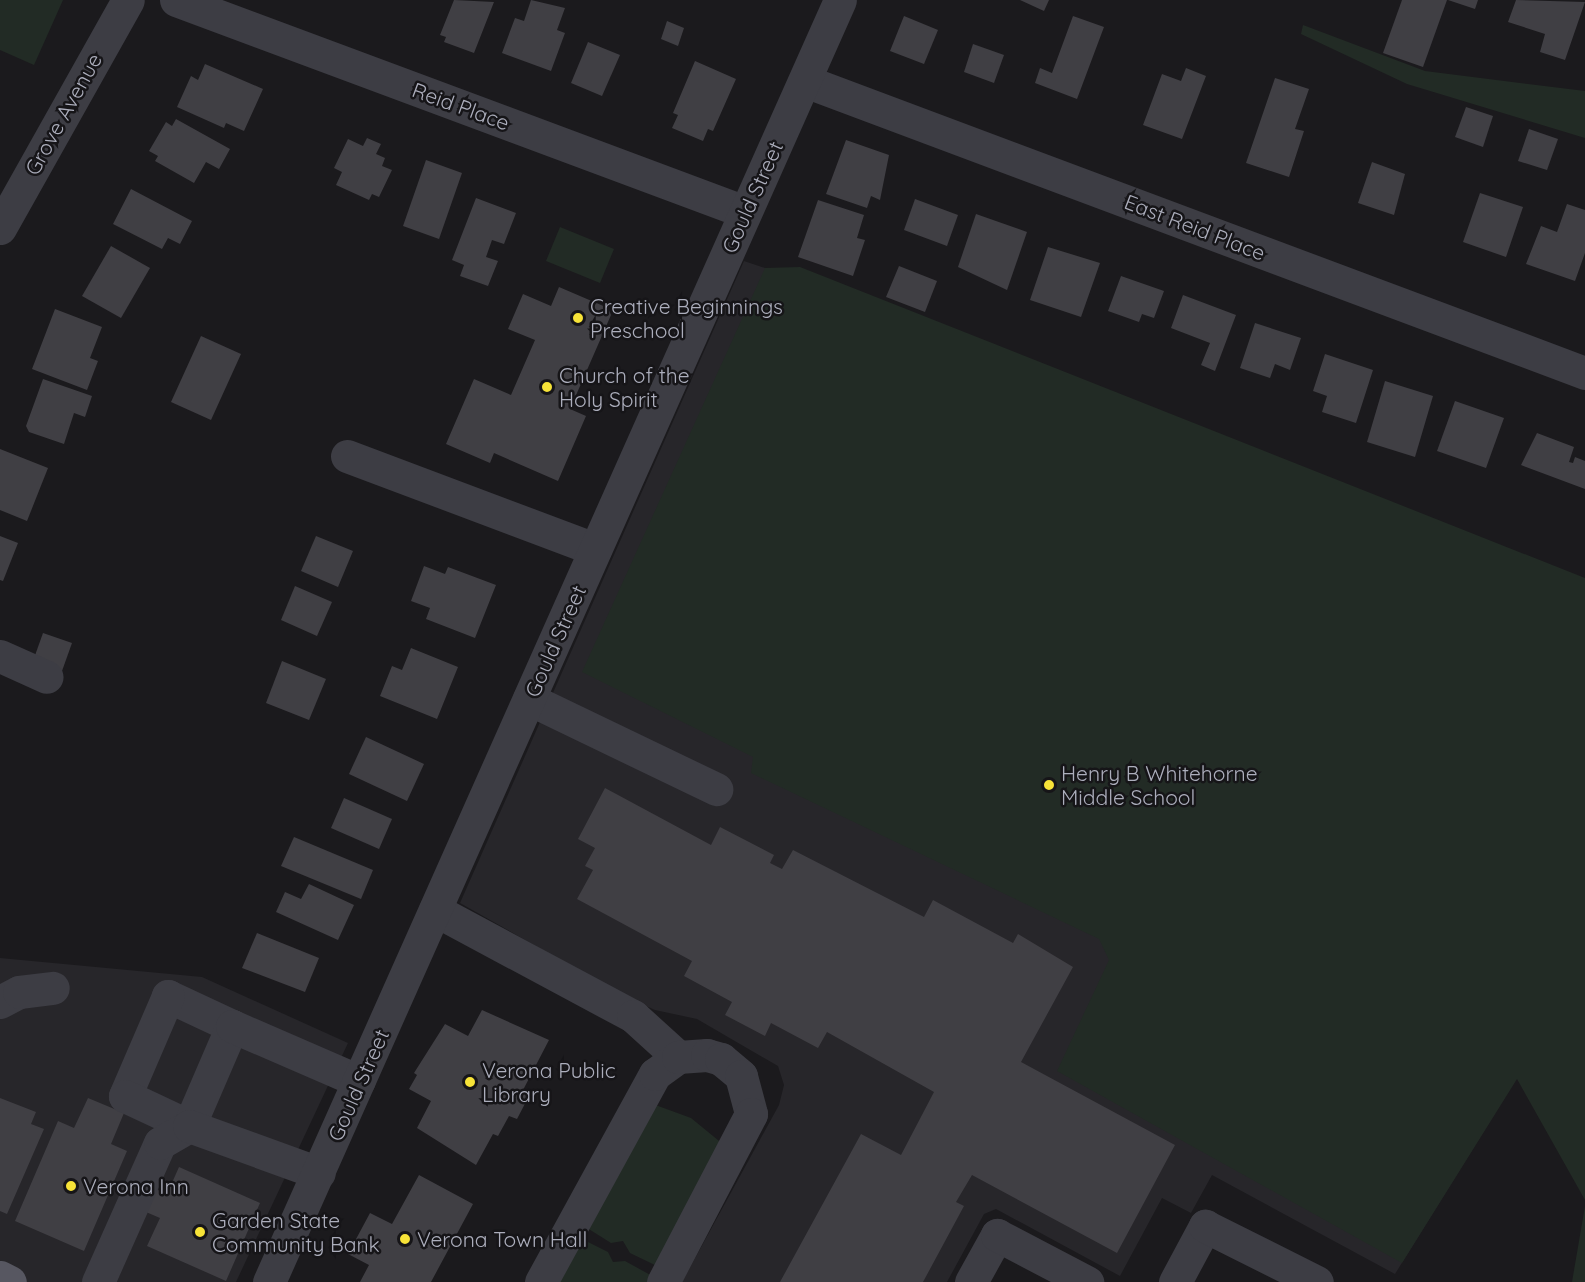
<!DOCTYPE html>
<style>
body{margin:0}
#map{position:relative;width:1585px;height:1282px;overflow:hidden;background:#1b1a1d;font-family:Quicksand,sans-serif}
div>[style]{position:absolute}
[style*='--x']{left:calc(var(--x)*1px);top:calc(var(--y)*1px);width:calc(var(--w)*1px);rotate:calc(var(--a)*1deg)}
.built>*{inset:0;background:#27262a}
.green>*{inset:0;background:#222b25}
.building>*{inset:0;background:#403f44}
.minor>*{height:33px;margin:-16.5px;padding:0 16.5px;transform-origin:16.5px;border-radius:16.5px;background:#3d3d44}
.major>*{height:33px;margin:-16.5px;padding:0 16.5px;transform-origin:16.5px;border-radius:16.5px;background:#575761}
.dots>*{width:16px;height:16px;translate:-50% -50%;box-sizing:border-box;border:3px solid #161518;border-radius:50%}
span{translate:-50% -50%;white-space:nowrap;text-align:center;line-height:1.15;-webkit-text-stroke:5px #161518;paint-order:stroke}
.street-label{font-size:21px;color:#acaebc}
.poi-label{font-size:21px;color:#acaebc}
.left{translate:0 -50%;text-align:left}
</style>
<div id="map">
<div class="built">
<i style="clip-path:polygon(744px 261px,765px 268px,1585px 969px,1395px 1274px,1212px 1175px,1191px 1213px,1162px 1198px,1120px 1276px,996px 1209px,984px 1214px,947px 1282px,682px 1282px,779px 1105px,784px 1085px,778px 1066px,697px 1019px,655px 1010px,628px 998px,460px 903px)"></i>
<i style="clip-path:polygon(0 958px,202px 977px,348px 1043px,236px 1282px,0 1282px)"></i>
</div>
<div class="green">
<i style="clip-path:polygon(0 0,63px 0,34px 65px,0 50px)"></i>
<i style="clip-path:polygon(1303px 25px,1425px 71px,1585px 91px,1585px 138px,1407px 84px,1301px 34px)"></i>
<i style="clip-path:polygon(560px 227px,614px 249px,600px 283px,546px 261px)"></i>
<i style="clip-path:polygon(800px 267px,1585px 578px,1585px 1200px,1517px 1079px,1402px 1263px,1057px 1071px,1109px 960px,1099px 939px,751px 773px,753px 757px,582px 672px,765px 268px)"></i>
<i style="clip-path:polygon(650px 1103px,691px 1118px,724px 1145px,659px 1267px,630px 1253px,623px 1241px,611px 1243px,584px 1226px)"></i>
<i style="clip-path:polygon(1585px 1206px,1585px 1282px,1572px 1282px)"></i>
<i style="clip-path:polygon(578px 1237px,608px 1252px,613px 1262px,625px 1261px,654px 1277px,651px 1282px,554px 1282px)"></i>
</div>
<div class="building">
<i style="clip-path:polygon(454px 0,494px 2px,474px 53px,444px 42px,446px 37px,440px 35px)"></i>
<i style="clip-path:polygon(531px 0,565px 8px,557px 30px,565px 33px,551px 71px,502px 53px,515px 18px,524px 21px)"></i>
<i style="clip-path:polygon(1020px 0,1049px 0,1044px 11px)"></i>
<i style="clip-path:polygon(1402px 0,1447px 0,1423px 67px,1383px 53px)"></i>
<i style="clip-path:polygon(1448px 0,1478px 0,1475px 9px)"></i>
<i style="clip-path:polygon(1516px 0,1585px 2px,1565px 60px,1540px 52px,1545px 34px,1508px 22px)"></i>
<i style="clip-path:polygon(904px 16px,938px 30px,924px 64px,890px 51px)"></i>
<i style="clip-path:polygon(1073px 16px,1104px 27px,1077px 99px,1035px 83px,1040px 68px,1052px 73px)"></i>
<i style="clip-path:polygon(667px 21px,684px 28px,678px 46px,661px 39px)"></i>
<i style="clip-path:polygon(588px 42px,620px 55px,602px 96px,571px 83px)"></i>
<i style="clip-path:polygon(973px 44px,1004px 55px,994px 83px,964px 72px)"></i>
<i style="clip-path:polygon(695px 61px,736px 79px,713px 131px,708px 129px,703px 141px,672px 128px,678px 115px,673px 113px)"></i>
<i style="clip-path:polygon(205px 64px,263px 89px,244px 131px,226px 123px,224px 128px,177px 107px,191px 76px,198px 80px)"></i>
<i style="clip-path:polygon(1186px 68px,1206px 76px,1182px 139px,1143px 125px,1162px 74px,1181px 81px)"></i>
<i style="clip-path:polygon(1275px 78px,1309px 89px,1295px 129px,1304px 131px,1289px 177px,1246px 163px)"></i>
<i style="clip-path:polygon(1466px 107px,1493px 116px,1483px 147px,1455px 137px)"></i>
<i style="clip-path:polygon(176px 119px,230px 149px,219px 169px,206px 162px,194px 183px,155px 161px,158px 156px,149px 151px,166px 122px,172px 126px)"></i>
<i style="clip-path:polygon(1529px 129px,1558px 139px,1547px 170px,1518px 161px)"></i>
<i style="clip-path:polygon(367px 138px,381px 144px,376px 154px,385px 158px,382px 166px,392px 170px,379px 197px,372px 194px,369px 200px,336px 185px,342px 172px,334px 168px,348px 139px,363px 146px)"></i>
<i style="clip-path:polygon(846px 140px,889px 155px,880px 200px,871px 196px,867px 208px,826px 194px)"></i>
<i style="clip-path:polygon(426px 160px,462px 173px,439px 239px,403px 226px)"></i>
<i style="clip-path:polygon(1372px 162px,1405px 174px,1394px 215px,1358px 203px)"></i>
<i style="clip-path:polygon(131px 189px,192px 221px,180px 244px,168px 238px,162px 249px,113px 224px)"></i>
<i style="clip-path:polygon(1480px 193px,1523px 207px,1506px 257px,1463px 242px)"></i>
<i style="clip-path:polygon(476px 198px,516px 213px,504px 244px,492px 240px,486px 257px,498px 261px,488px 286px,460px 276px,464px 265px,452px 260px)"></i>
<i style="clip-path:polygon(915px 199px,958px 215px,947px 246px,904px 230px)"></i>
<i style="clip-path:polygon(818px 200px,864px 215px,857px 238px,865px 240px,853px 276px,798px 257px)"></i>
<i style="clip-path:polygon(1567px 204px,1585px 210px,1585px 253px,1575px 281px,1526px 264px,1541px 226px,1557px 232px)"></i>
<i style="clip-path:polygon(976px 214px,1027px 232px,1007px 290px,958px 267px)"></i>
<i style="clip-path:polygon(111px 246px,150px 268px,121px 318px,82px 296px)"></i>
<i style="clip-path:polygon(1048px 247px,1100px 263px,1081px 317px,1030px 300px)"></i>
<i style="clip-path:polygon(899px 266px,937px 281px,925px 312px,886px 297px)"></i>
<i style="clip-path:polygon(1121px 276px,1164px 291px,1154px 318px,1142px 314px,1139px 322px,1108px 311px)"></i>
<i style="clip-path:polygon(559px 287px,608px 308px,611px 315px,570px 409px,586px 416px,558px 481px,494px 453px,490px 463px,446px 444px,474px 379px,511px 395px,535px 340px,508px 329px,523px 294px,551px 306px)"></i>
<i style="clip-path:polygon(1183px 295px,1236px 315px,1215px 371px,1201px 365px,1210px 343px,1171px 328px)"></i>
<i style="clip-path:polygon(55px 309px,102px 327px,90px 358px,98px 361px,87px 390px,32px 369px)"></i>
<i style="clip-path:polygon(1255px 323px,1301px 338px,1290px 370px,1275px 364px,1270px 378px,1240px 368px)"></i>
<i style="clip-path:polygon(201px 336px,241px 354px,211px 420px,171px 402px)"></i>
<i style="clip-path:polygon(1325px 354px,1373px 370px,1356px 423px,1322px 412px,1327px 396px,1313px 391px)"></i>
<i style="clip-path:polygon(43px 379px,92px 396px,85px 417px,74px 413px,64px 444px,29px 432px,26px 426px)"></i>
<i style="clip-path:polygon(1385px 381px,1433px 396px,1415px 457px,1367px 442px)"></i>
<i style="clip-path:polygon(1455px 401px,1504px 418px,1486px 468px,1437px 451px)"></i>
<i style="clip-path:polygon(1537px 433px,1574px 447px,1569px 462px,1573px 463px,1575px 457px,1585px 461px,1585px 489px,1521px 465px)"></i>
<i style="clip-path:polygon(0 449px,48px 468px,27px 521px,0 510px)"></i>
<i style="clip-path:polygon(0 536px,18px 543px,3px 581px,0 580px)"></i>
<i style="clip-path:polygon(316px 536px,353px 551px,338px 587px,301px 571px)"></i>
<i style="clip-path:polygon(424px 566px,445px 574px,448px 567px,496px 585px,475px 638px,426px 619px,430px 608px,411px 601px)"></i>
<i style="clip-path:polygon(295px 586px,332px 602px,317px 636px,281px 620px)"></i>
<i style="clip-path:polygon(43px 633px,72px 643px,62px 671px,33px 661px)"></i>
<i style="clip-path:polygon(411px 648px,458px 667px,437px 719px,380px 696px,392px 666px,402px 670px)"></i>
<i style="clip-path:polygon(282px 661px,326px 679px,309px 720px,266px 703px)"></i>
<i style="clip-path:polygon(366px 737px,424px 764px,407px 801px,349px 774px)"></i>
<i style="clip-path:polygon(605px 788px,711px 845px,720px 827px,774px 855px,770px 863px,782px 869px,793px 850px,924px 917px,933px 900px,1013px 943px,1018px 934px,1073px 967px,1021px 1062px,1175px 1145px,1117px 1253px,972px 1175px,956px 1202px,964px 1206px,923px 1282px,780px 1282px,861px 1134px,901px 1155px,934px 1092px,827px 1032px,818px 1048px,771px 1023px,765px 1036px,725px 1015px,732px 1002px,684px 976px,692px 961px,577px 899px,593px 870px,585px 866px,595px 848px,578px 839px)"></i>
<i style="clip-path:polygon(344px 798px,392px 819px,379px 849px,331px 828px)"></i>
<i style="clip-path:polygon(294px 837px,373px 870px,361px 899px,281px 866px)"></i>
<i style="clip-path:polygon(309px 884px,354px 905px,338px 940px,276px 912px,285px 892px,301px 899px)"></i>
<i style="clip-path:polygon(257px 933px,319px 958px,305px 992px,242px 968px)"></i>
<i style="clip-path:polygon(482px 1010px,549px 1040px,522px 1092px,529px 1096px,517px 1119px,509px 1116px,498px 1136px,493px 1134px,476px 1165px,417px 1128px,431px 1101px,409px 1089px,417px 1075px,414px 1073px,445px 1024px,468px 1036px)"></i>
<i style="clip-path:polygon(0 1098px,36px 1112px,31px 1124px,44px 1129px,7px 1214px,0 1211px)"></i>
<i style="clip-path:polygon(88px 1098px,124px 1113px,111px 1144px,127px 1151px,84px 1251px,15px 1221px,58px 1121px,74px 1128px)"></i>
<i style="clip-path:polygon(179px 1167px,260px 1203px,226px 1281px,147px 1246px,160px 1218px,139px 1209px,149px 1186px,167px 1194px)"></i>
<i style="clip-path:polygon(419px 1175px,473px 1204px,431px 1282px,360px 1282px,369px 1265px,348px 1254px,370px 1213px,392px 1224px)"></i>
</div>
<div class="minor">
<i style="--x:176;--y:0;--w:607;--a:20.43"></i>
<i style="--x:805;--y:81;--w:833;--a:20.52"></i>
<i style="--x:0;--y:228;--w:261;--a:-60.7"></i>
<i style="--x:347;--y:456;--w:265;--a:20.6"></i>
<i style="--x:0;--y:656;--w:51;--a:24.1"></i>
<i style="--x:529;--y:699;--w:208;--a:25.7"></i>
<i style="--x:435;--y:910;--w:225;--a:28.2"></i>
<i style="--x:633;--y:1016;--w:61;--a:42.3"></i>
<i style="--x:0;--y:1002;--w:21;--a:-28"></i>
<i style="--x:19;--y:992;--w:34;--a:-7"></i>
<i style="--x:232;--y:1026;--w:71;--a:-154.9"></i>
<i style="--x:168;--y:996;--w:109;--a:113.3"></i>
<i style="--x:125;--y:1096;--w:71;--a:25.1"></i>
<i style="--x:189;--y:1126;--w:109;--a:-66.7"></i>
<i style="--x:232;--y:1026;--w:138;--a:23.4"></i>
<i style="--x:98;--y:1282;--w:152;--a:-66"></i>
<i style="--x:160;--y:1143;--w:34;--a:-30"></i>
<i style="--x:189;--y:1126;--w:138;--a:19.9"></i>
<i style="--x:269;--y:1282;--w:1403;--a:-65.99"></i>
<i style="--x:541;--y:1282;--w:237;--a:-61.3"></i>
<i style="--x:655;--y:1074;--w:29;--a:-36"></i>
<i style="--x:678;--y:1057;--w:29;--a:-4"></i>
<i style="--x:707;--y:1055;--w:15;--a:16"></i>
<i style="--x:721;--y:1059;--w:26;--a:40"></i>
<i style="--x:741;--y:1076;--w:39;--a:75"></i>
<i style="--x:751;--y:1114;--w:190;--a:117.6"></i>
<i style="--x:971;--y:1282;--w:54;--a:-61"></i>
<i style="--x:997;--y:1235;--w:102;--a:27.6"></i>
<i style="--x:1175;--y:1282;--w:64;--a:-61.8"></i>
<i style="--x:1205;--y:1226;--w:125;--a:26.6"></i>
</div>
<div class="major">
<i style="--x:0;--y:1277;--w:11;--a:27"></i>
</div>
<div class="dots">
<i style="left:578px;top:318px;background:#f7e338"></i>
<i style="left:547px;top:387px;background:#f7e338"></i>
<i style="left:1049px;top:785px;background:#f7e338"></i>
<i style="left:470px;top:1082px;background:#f7e338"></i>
<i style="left:71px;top:1186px;background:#f7e338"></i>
<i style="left:200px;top:1232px;background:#f7e338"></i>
<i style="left:405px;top:1239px;background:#f7e338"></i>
</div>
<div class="street-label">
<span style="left:461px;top:106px;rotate:20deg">Reid Place</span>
<span style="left:63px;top:114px;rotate:-61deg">Grove Avenue</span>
<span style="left:752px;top:197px;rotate:-66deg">Gould Street</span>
<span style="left:1195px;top:227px;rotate:21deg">East Reid Place</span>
<span style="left:555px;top:641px;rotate:-66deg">Gould Street</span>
<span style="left:358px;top:1085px;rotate:-66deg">Gould Street</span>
</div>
<div class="poi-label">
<span class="left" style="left:590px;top:318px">Creative Beginnings<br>Preschool</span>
<span class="left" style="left:559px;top:387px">Church of the<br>Holy Spirit</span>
<span class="left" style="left:1061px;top:785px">Henry B Whitehorne<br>Middle School</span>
<span class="left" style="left:482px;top:1082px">Verona Public<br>Library</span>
<span class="left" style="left:83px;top:1186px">Verona Inn</span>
<span class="left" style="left:212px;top:1232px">Garden State<br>Community Bank</span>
<span class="left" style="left:417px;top:1239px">Verona Town Hall</span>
</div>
</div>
